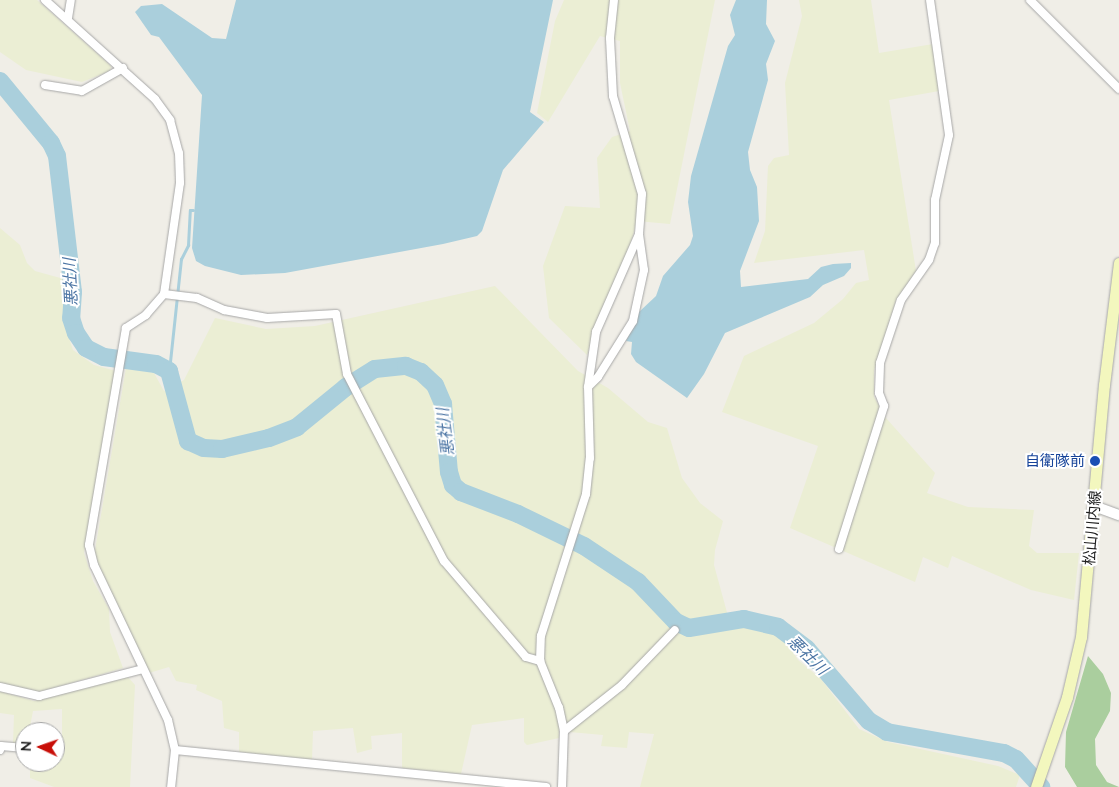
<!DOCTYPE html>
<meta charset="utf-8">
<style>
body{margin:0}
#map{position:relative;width:1119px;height:787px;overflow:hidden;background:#f0eee7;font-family:Mulish,"Noto Sans JP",sans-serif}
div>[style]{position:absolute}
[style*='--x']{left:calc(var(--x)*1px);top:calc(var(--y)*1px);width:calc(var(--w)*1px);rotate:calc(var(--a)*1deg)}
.farmland>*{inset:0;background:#ebeed4}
.forest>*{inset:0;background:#aace9e}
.water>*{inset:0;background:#aacfdc}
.stream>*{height:3px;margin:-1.5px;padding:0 1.5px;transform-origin:1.5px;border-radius:1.5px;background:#aacfdc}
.river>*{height:18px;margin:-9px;padding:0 9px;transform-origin:9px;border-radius:9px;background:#aacfdc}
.roads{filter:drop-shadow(0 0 1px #a7a7a7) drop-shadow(0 0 1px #a7a7a7)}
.minor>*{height:8px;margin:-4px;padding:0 4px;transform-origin:4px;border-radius:4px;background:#fff}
.tertiary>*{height:10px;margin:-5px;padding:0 5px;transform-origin:5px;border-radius:5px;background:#fff}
.secondary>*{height:11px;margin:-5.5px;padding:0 5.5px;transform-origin:5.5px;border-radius:5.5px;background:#f3f7be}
.dots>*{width:14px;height:14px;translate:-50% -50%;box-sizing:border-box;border:2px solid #fff;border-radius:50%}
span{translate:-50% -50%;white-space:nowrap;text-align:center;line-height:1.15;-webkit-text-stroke:4px #fff;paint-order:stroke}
.transit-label{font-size:15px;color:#164399}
.right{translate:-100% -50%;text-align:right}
.street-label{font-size:15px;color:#202020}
.water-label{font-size:16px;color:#4d76a5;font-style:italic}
.north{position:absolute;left:15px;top:722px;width:50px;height:50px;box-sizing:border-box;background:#fff;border:1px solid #a6a6a6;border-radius:50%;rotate:273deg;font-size:14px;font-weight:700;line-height:20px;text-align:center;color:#202020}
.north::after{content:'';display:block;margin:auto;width:18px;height:22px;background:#c80f08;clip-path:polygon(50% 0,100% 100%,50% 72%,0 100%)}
</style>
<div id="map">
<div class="farmland">
<i style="clip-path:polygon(0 0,37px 0,111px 66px,110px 71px,82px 82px,26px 70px,0 52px)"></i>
<i style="clip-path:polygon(564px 0,715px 0,670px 224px,637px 221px,627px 256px,602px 308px,587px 355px,549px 318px,543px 266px,565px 206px,600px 208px,597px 158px,612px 137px,630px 131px,620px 83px,620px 41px,600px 36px,548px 122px,537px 113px,555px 21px)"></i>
<i style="clip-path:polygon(799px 0,871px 0,879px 53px,933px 44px,939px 91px,889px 100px,916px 271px,896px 300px,874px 371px,874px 397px,886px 418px,935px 473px,927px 493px,968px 507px,1034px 510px,1029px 546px,1037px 553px,1079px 553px,1074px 600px,1031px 590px,952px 556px,948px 568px,923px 557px,915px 582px,790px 528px,818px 446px,722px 412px,744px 356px,814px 323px,843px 299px,856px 283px,869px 280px,864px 250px,754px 263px,765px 231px,768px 166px,774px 158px,789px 155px,785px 83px,802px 16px)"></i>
<i style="clip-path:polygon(0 228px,20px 245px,27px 263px,35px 271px,64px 279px,65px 326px,73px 350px,94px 365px,116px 371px,84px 553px,93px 581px,109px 609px,110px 632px,123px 668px,40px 692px,27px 692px,0 685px)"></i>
<i style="clip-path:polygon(495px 286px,578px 371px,608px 388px,648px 422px,667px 428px,682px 478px,700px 503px,723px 521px,715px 550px,714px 565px,731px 627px,757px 629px,775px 635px,789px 646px,798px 660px,821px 679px,859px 729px,888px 742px,998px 766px,1020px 775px,1016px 787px,640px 787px,654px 734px,629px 732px,627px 748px,601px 746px,603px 735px,559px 731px,559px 738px,527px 745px,524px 742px,524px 718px,472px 725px,461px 774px,402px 768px,402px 733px,371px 736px,372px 749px,357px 753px,353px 728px,313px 731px,312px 760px,239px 752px,239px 732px,224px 728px,222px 701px,196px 690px,197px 685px,176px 681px,169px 667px,149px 673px,94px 556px,126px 368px,154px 373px,164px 391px,184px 380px,215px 318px,266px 329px,315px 326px)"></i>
<i style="clip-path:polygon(127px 676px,135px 685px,130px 787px,54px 787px,30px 778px,30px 762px,55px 762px,55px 753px,62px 753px,62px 709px,33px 711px,29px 732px,25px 732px,25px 744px,13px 743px,14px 715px,0 713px,0 691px,34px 701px)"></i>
</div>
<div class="forest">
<i style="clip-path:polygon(1088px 656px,1103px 674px,1111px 693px,1110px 711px,1095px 739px,1096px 765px,1107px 782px,1119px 787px,1077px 787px,1065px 767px,1066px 732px)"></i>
</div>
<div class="water">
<i style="clip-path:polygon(236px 0,553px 0,530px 112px,544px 122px,503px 170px,482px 231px,477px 236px,443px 244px,285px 273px,241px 275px,205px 266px,196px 261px,192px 248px,202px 95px,159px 37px,151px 35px,135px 12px,141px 6px,162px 4px,212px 38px,226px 39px)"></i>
<i style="clip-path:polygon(736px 0,767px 0,766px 24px,775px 41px,766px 64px,768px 80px,748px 152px,750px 170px,757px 187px,759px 221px,740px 271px,741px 287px,808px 279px,821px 267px,833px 264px,851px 263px,851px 268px,844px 276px,823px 285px,810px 297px,725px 333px,704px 374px,687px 398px,636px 362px,631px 354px,632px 342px,626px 341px,639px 312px,656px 296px,663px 276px,690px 245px,693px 236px,688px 202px,691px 176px,728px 46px,735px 35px,730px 15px)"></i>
</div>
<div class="stream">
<i style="--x:169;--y:371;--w:113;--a:-83.9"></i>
<i style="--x:181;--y:259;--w:16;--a:-63"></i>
<i style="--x:188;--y:245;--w:35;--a:-87"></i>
<i style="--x:190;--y:210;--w:3;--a:0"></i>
</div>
<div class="river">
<i style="--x:0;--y:81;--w:80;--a:50.6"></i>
<i style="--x:51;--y:143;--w:14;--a:65"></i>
<i style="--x:57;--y:156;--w:137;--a:83.3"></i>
<i style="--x:73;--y:292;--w:26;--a:94"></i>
<i style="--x:71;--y:318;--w:16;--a:72"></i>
<i style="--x:76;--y:333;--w:18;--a:56"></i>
<i style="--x:86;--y:348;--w:20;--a:27"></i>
<i style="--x:104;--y:357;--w:52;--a:7.7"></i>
<i style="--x:156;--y:364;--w:15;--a:28"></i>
<i style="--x:169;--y:371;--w:73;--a:74.8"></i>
<i style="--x:188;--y:441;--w:17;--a:24"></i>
<i style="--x:204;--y:448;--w:18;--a:3"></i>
<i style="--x:222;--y:449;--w:48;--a:-13.2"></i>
<i style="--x:269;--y:438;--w:30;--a:-21"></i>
<i style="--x:297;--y:427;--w:63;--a:-39.2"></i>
<i style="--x:346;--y:387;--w:34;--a:-32"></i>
<i style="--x:375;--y:369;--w:31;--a:-6"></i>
<i style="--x:406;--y:366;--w:16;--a:22"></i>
<i style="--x:421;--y:372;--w:19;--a:43"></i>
<i style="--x:435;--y:385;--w:21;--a:67"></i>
<i style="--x:443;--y:404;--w:68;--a:85"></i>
<i style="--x:449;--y:472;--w:14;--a:73"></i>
<i style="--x:453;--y:485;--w:11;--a:41"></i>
<i style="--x:461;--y:492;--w:61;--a:21.1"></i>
<i style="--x:518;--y:514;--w:73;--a:25.9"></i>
<i style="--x:584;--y:546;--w:65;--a:33.7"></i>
<i style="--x:638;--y:582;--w:55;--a:46.5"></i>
<i style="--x:676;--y:622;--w:14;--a:25"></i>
<i style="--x:689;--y:628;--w:56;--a:-9.3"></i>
<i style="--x:744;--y:619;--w:35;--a:13"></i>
<i style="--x:778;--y:627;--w:36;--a:37"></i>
<i style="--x:807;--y:649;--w:95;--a:49.3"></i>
<i style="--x:869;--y:721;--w:21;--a:31"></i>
<i style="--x:887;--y:732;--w:119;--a:10.2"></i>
<i style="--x:1004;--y:753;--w:13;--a:27"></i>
<i style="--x:1016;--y:759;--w:38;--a:48"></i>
</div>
<div class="roads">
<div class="minor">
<i style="--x:45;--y:0;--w:148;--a:42"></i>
<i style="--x:155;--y:99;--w:26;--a:54"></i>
<i style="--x:170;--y:120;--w:34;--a:75"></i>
<i style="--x:179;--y:153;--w:30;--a:88"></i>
<i style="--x:180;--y:183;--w:112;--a:98.2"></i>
<i style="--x:164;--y:294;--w:28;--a:131"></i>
<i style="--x:146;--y:315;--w:24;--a:147"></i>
<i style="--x:126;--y:328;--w:220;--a:99.7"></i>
<i style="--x:89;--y:545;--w:21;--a:76"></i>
<i style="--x:94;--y:565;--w:172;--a:64.5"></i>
<i style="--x:168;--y:720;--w:31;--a:77"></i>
<i style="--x:175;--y:750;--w:37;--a:96"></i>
<i style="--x:1030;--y:0;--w:126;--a:45"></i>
<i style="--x:68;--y:18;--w:18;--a:-81"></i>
<i style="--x:45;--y:85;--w:37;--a:9"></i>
<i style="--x:82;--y:91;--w:47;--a:-29.3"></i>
<i style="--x:164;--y:294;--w:33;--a:7"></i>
<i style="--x:197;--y:298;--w:30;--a:24"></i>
<i style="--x:224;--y:310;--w:44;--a:10.5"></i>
<i style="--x:267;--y:318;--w:69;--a:-3.3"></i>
<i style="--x:336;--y:314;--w:61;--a:79.6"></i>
<i style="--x:347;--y:374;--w:211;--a:62.6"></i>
<i style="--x:444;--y:561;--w:126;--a:49.5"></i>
<i style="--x:526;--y:657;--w:15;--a:16"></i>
<i style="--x:588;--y:387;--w:56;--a:-81.7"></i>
<i style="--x:596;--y:332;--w:107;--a:-66.3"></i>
<i style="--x:839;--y:549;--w:150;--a:-72.5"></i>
<i style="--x:884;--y:406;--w:14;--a:-111"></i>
<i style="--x:879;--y:393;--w:30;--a:-88"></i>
<i style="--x:880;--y:363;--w:66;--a:-71.6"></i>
<i style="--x:901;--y:300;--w:49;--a:-55"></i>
<i style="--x:929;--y:260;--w:18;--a:-71"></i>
<i style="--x:935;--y:243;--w:43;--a:-90"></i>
<i style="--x:935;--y:200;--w:66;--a:-77.8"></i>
<i style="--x:949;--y:135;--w:136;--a:-98"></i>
<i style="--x:0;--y:687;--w:40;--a:13"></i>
<i style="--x:39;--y:696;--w:107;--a:-14.6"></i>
<i style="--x:564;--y:731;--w:74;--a:-38.4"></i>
<i style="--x:622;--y:685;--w:76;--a:-46.1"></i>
<i style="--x:0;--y:750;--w:4;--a:-76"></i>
<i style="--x:1;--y:746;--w:24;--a:5"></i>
<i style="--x:175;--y:750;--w:373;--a:5.7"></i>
<i style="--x:562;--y:787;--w:56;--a:-88"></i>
<i style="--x:564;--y:731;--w:24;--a:-102"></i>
<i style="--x:559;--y:708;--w:51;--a:-112"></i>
<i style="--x:540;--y:661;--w:25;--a:-88"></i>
<i style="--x:541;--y:636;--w:149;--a:-72.4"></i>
<i style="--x:586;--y:494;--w:36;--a:-84"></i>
<i style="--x:590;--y:458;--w:71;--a:-91.6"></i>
<i style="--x:588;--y:387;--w:14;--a:-45"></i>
<i style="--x:598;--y:377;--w:66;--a:-58"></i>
<i style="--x:633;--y:321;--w:52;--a:-77.8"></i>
<i style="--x:644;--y:270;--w:36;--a:-98"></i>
<i style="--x:639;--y:234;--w:40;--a:-85.7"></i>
<i style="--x:642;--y:194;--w:102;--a:-106.5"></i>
<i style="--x:613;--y:96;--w:58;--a:-93"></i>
<i style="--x:610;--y:38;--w:38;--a:-84"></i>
</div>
<div class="tertiary">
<i style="--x:1094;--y:506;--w:27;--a:20"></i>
</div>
<div class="secondary">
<i style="--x:1036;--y:787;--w:95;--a:-71"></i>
<i style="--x:1067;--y:697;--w:62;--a:-76.9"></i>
<i style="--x:1081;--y:637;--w:253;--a:-84.8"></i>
<i style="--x:1104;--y:385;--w:123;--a:-83"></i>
</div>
</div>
<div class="dots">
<i style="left:1095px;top:461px;background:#1a4fb4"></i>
</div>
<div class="transit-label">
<span class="right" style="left:1085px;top:461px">自衛隊前</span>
</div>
<div class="street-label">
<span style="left:1092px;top:528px;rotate:-85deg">松山川内線</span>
</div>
<div class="water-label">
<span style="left:70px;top:282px;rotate:-93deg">悪社川</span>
<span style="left:445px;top:432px;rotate:-97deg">悪社川</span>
<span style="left:808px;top:655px;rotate:44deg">悪社川</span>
</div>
<div class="north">N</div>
</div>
